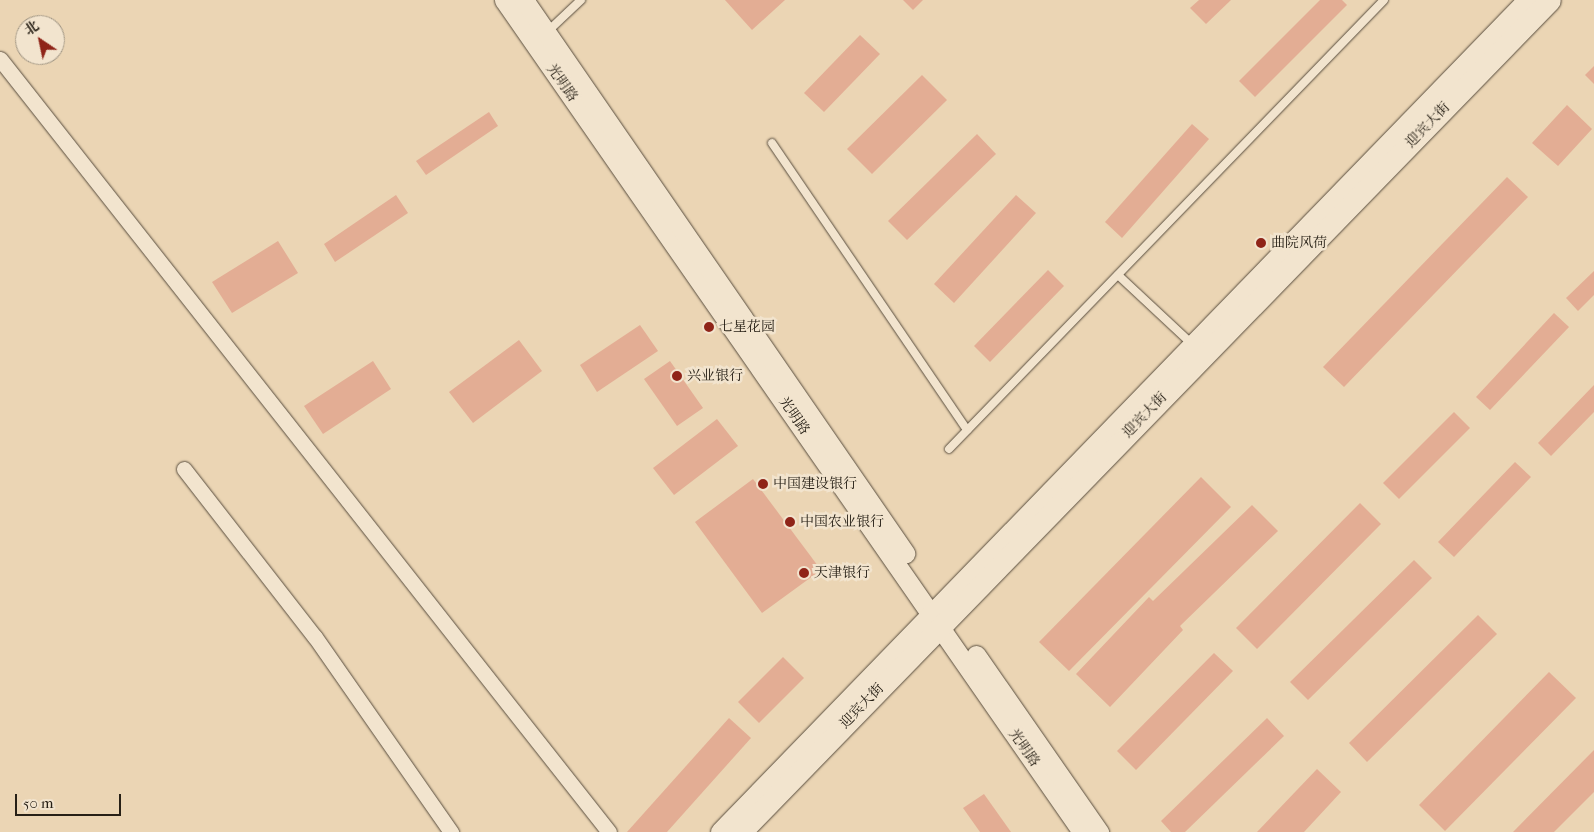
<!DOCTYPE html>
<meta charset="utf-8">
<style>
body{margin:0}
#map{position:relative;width:1594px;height:832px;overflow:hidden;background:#ebd5b4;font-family:"IM FELL French Canon","Noto Serif SC",serif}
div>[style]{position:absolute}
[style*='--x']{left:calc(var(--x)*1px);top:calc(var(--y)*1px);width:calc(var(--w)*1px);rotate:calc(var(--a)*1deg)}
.building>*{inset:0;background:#e3ad94}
.roads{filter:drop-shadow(0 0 1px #584d3e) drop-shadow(0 0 1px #584d3e)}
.service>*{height:8px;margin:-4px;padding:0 4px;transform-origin:4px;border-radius:4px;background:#f2e4ce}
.minor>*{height:15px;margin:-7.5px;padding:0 7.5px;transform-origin:7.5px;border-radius:7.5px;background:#f2e4ce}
.tertiary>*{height:19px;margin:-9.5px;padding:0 9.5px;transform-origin:9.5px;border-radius:9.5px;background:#f2e4ce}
.secondary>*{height:21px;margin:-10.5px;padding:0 10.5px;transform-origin:10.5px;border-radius:10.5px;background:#f2e4ce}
.dots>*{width:14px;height:14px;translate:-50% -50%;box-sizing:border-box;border:2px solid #f2e4ce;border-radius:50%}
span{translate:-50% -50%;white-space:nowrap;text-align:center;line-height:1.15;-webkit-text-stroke:5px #f2e4ce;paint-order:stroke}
.street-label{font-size:14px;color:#272016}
.poi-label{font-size:14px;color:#272016}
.left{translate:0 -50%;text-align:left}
.north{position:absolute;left:15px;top:15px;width:50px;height:50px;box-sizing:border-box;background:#f2e4ce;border:1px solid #a19684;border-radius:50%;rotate:326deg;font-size:14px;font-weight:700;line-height:20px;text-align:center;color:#272016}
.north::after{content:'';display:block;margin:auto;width:18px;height:22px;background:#8f2418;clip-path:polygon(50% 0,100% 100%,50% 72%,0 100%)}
.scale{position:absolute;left:15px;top:794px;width:106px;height:22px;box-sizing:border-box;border:2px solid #272016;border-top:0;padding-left:6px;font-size:15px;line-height:18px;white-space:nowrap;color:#272016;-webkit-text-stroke:4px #f2e4ce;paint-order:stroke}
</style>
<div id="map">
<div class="building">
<i style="clip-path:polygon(725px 0,785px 0,752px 30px)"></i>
<i style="clip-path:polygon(903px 0,923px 0,913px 10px)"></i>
<i style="clip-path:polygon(1199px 0,1231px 0,1206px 24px,1190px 8px)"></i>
<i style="clip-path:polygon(1320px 0,1342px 0,1347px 5px,1255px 97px,1239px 81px)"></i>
<i style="clip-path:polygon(860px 35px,880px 54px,824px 112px,804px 93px)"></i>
<i style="clip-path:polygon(1594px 66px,1594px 84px,1585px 75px)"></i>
<i style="clip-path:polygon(922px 75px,947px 100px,872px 174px,847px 149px)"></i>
<i style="clip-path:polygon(1567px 105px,1592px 129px,1558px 166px,1532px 143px)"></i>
<i style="clip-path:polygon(489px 112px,498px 126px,426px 175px,416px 161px)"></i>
<i style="clip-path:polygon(1192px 124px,1209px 139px,1122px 238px,1105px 222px)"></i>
<i style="clip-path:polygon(977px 134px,996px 154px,907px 240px,888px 221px)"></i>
<i style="clip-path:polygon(1507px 177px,1528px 197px,1344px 387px,1323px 367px)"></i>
<i style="clip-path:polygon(396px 195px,408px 213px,335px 262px,324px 244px)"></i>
<i style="clip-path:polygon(1016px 195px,1036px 213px,954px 303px,934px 284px)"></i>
<i style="clip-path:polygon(278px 241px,298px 273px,232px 313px,212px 282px)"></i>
<i style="clip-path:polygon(1048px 270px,1064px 286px,990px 362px,974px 346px)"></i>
<i style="clip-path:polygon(1594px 271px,1594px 295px,1578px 311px,1566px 298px)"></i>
<i style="clip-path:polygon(1554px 313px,1569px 327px,1490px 410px,1476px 397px)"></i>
<i style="clip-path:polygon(640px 325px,658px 351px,597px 392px,580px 365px)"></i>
<i style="clip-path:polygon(519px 340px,542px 371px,473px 423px,449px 392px)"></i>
<i style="clip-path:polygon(373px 361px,391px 389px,323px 434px,304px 406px)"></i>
<i style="clip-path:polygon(670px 361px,703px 408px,677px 426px,644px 379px)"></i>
<i style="clip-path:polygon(1594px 385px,1594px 412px,1551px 456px,1538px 443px)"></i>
<i style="clip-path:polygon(1454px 412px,1470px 428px,1399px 499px,1383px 483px)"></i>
<i style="clip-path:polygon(717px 419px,738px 446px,674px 495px,653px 468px)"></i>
<i style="clip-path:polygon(1515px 462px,1531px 477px,1454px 557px,1438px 542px)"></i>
<i style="clip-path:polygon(1201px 477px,1231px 507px,1069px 671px,1039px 642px)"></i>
<i style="clip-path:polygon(753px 479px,821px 570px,762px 613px,695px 522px)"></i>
<i style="clip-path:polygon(1360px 503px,1381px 524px,1257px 649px,1236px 628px)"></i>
<i style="clip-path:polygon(1252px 505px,1278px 531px,1180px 626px,1183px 630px,1110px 707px,1076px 674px,1149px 597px,1153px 601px)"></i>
<i style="clip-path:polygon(1414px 560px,1432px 578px,1308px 700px,1290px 682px)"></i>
<i style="clip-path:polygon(1478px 615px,1497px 634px,1367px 762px,1349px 743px)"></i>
<i style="clip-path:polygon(1214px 653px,1233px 671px,1136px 770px,1117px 751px)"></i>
<i style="clip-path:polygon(783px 657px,804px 678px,759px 723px,738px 702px)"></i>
<i style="clip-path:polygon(1549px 672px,1576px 698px,1445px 831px,1419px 805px)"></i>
<i style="clip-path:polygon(729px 718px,751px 738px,667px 832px,627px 832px)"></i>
<i style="clip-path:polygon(1267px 718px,1284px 736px,1185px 832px,1171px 832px,1161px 821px)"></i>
<i style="clip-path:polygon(1594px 750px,1594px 792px,1554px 832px,1513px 832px)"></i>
<i style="clip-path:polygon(1317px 769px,1341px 792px,1304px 832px,1257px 832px)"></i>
<i style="clip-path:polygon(984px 794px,1011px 832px,980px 832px,963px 808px)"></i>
</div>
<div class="roads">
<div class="service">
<i style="--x:547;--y:32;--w:47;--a:-43.3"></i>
<i style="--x:772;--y:143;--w:347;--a:55.8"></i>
<i style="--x:1118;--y:275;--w:100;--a:43"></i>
<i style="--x:949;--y:449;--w:625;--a:-45.91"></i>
</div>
<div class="minor">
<i style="--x:0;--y:59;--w:984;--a:51.77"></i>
<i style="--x:184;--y:469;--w:213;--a:52.1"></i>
<i style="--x:315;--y:637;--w:238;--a:55.1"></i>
</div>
<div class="tertiary">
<i style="--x:504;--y:0;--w:1013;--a:55.21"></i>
<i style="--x:524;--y:0;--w:672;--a:55.43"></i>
<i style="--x:976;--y:655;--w:216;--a:55.2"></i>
</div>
<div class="secondary">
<i style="--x:721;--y:832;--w:1159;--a:-45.87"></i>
<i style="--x:741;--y:832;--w:1160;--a:-45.8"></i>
</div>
</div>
<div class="dots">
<i style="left:1261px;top:243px;background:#8f2418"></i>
<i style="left:709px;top:327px;background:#8f2418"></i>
<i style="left:677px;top:376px;background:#8f2418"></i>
<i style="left:763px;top:484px;background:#8f2418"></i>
<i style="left:790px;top:522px;background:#8f2418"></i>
<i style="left:804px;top:573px;background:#8f2418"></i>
</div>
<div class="street-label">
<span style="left:562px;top:83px;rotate:55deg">光明路</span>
<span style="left:1428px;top:125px;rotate:-46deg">迎宾大街</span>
<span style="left:1145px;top:415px;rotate:-46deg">迎宾大街</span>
<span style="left:794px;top:416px;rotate:55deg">光明路</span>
<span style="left:862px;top:706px;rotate:-46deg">迎宾大街</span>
<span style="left:1024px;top:748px;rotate:55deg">光明路</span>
</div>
<div class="poi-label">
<span class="left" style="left:1271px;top:243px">曲院风荷</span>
<span class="left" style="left:719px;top:327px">七星花园</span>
<span class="left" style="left:687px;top:376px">兴业银行</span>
<span class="left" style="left:773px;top:484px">中国建设银行</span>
<span class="left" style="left:800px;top:522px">中国农业银行</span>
<span class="left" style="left:814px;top:573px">天津银行</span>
</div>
<div class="north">北</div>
<div class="scale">50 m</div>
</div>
